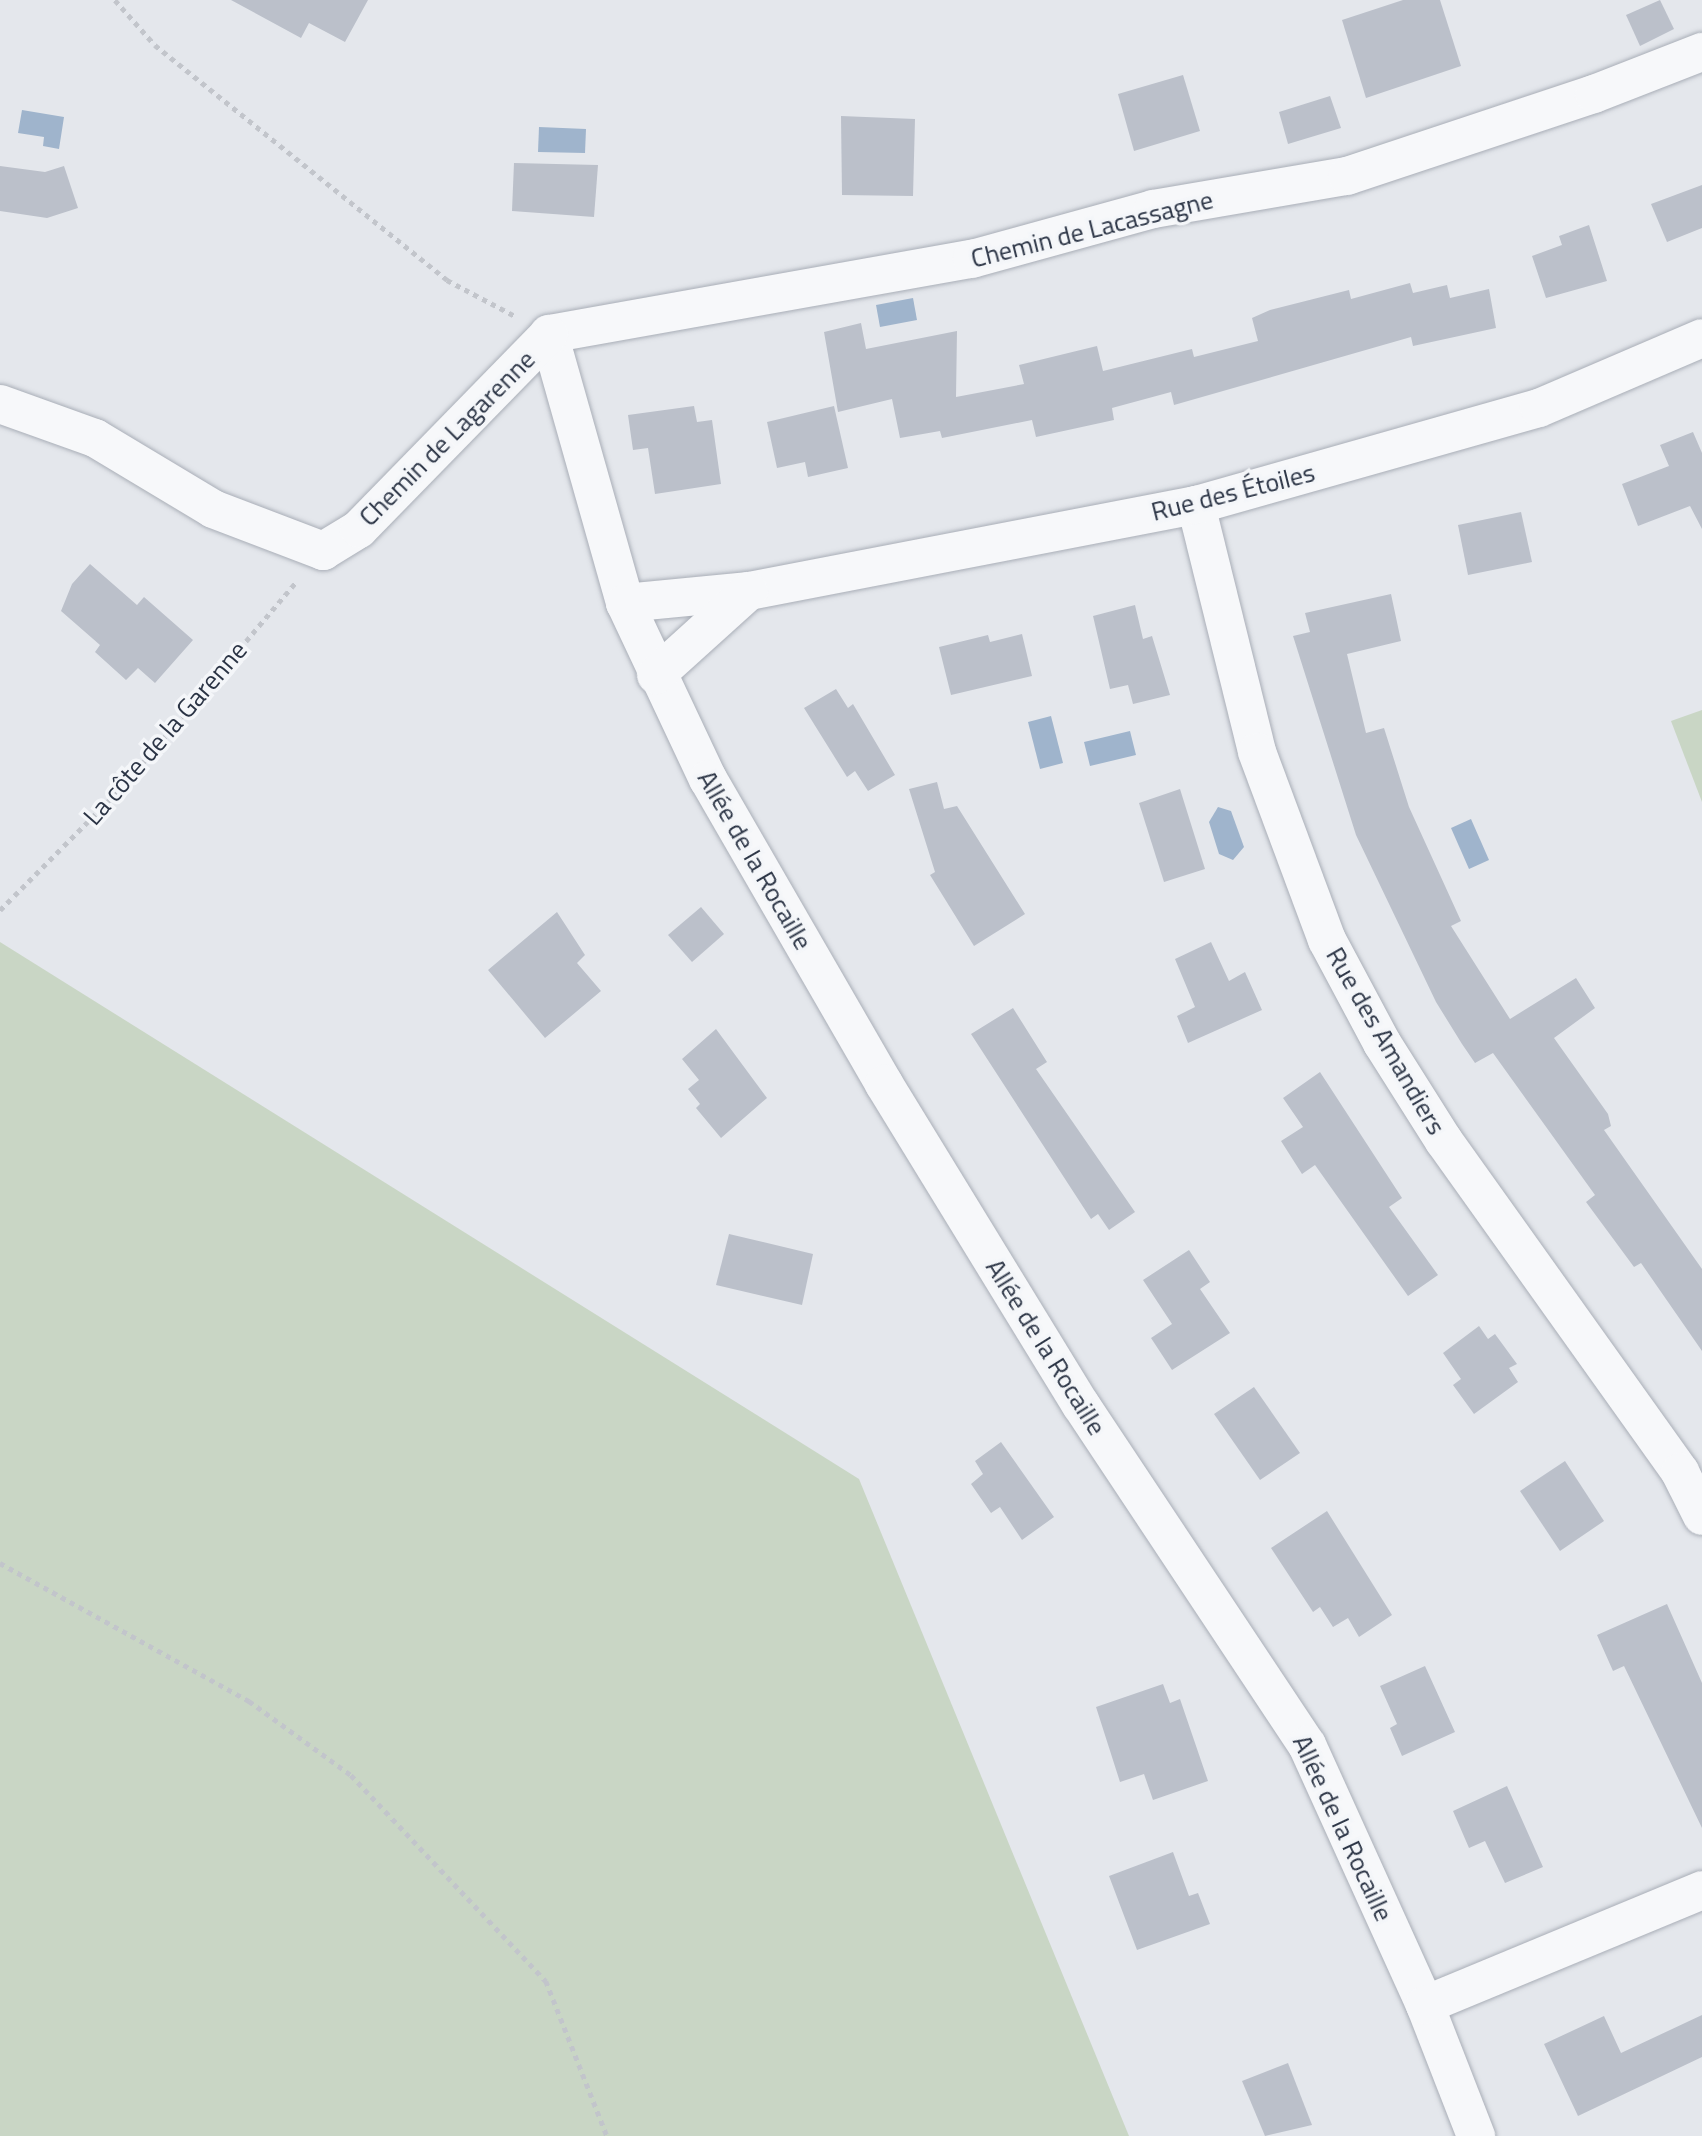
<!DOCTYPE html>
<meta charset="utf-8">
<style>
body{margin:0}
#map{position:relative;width:1702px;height:2136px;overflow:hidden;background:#e4e7ec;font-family:"Titillium Web",sans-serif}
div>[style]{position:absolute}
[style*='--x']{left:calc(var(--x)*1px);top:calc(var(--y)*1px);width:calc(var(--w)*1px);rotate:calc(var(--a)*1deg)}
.green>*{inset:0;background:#c9d6c5}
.water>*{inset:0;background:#9fb4cc}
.building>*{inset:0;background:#bbc0ca}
.path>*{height:4.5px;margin-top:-2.25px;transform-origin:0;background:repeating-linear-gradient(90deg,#c2c5cb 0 5px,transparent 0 10px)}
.roads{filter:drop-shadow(0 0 2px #a9aeb7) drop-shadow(0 0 2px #a9aeb7)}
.minor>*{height:38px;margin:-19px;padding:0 19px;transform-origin:19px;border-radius:19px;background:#f7f8fa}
span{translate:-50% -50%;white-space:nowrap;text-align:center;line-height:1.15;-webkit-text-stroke:7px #f4f6f9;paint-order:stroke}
.street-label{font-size:26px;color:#2b3445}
</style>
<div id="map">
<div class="green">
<i style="clip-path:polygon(1702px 710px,1702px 802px,1671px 721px)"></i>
<i style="clip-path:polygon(0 942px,859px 1479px,1129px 2136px,0 2136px)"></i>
</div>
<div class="water">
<i style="clip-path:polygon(22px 110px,64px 117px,59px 149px,43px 146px,44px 137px,18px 133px)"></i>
<i style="clip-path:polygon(539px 127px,586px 129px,585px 153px,538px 152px)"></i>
<i style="clip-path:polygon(913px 298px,917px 320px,880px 327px,876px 305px)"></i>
<i style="clip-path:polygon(1051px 716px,1063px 763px,1040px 769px,1028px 722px)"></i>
<i style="clip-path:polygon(1130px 731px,1136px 755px,1090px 766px,1084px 742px)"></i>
<i style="clip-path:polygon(1218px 807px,1231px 811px,1244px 847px,1233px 860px,1219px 854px,1209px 822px)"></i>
<i style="clip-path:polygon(1471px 819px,1489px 860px,1469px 869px,1451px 828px)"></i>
</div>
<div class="building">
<i style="clip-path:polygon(231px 0,368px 0,345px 42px,309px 23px,301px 38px)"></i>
<i style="clip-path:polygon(1403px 0,1440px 0,1461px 66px,1366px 98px,1342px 20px)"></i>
<i style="clip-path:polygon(1660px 0,1674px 29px,1640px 46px,1626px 15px)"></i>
<i style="clip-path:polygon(1183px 75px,1200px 131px,1134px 151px,1118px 94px)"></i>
<i style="clip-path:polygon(1330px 96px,1341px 128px,1288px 144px,1279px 112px)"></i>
<i style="clip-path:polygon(841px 116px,915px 119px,913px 196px,842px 195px)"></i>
<i style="clip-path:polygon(514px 163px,598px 165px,594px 217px,512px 211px)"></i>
<i style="clip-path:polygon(0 166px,45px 172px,64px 166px,78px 208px,47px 218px,0 211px)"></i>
<i style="clip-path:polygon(1702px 185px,1702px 228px,1667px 242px,1651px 204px)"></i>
<i style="clip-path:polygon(1589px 225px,1607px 281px,1546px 298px,1532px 256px,1562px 245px,1559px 236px)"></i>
<i style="clip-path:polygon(1410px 283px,1413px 293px,1447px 285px,1450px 298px,1489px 289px,1496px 328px,1413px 346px,1411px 337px,1174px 405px,1171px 392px,1112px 408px,1114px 420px,1036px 437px,1032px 420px,942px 438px,940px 431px,900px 438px,892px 399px,838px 412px,824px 332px,861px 323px,866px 349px,957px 331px,956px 397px,1024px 384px,1019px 365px,1097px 346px,1103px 371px,1192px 349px,1194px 357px,1258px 341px,1252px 318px,1270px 310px,1349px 290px,1351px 299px)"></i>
<i style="clip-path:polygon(694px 406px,697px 422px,712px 420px,721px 484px,655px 494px,648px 448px,633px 450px,628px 415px)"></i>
<i style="clip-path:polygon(834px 406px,848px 468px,808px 477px,805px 462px,777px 468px,767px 422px)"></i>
<i style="clip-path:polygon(1693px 432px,1702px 453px,1702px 529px,1690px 506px,1638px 526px,1622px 484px,1669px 466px,1660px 445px)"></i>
<i style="clip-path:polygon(1521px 512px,1532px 562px,1468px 575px,1458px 525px)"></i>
<i style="clip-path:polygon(90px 564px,137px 605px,144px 597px,193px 640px,155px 683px,138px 668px,126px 680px,95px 652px,100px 645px,61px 611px,72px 584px)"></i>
<i style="clip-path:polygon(1391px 594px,1401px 641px,1347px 654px,1366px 733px,1384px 728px,1409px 807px,1461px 921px,1451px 926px,1510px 1019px,1576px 978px,1595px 1008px,1554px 1038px,1608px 1114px,1611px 1126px,1604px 1130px,1702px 1269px,1702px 1351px,1641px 1263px,1634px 1267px,1586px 1202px,1595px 1195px,1493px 1053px,1475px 1063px,1462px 1044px,1436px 1002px,1356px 835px,1293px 636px,1310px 632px,1305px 613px)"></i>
<i style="clip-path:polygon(1135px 605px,1143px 639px,1152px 636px,1170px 695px,1133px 704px,1128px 685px,1110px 689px,1093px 616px)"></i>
<i style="clip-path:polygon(1022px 634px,1032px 676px,951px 695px,939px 647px,988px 635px,990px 642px)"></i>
<i style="clip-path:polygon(836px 689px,848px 708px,853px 704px,895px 775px,868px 791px,855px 771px,847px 777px,804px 708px)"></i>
<i style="clip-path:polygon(937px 782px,944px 809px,957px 806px,1025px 914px,974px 946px,930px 875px,935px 872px,909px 789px)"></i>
<i style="clip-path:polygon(1180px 789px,1205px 869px,1164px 882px,1139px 803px)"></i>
<i style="clip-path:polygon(701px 907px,724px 934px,692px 962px,668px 935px)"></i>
<i style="clip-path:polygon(557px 912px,585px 955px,577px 963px,601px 991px,545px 1038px,488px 970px)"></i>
<i style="clip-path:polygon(1211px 942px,1229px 981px,1245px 972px,1262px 1010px,1188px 1043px,1177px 1016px,1195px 1007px,1175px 959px)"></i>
<i style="clip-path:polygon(1013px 1008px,1047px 1062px,1036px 1069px,1135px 1212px,1109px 1230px,1098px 1214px,1091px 1219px,971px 1034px)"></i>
<i style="clip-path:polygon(716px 1029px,767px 1098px,721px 1138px,696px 1108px,700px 1104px,688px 1089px,699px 1080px,682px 1059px)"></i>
<i style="clip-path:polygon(1320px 1072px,1402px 1198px,1389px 1207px,1438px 1275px,1408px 1296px,1315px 1165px,1302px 1174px,1281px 1141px,1303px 1127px,1283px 1098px)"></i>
<i style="clip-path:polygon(729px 1234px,813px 1254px,802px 1305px,716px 1285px)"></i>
<i style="clip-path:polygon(1189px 1250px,1210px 1282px,1200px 1289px,1230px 1333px,1172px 1370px,1151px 1338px,1172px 1324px,1143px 1280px)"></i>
<i style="clip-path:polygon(1479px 1326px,1488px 1339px,1495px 1334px,1517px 1364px,1509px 1368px,1518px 1382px,1474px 1414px,1453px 1385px,1461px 1379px,1443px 1353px)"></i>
<i style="clip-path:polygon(1254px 1387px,1300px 1453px,1260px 1480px,1214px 1414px)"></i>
<i style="clip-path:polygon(1001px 1442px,1054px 1517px,1022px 1540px,1000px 1507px,991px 1513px,971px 1484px,983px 1474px,975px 1461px)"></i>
<i style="clip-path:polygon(1565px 1461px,1604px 1521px,1560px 1551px,1520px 1491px)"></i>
<i style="clip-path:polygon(1327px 1511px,1392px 1615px,1359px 1637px,1348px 1618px,1333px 1627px,1320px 1607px,1313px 1612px,1271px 1548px)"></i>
<i style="clip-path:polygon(1667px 1604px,1702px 1683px,1702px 1828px,1624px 1666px,1613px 1671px,1597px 1635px)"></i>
<i style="clip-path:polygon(1425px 1666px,1455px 1732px,1402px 1756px,1390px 1728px,1397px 1724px,1380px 1686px)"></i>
<i style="clip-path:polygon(1163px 1684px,1170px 1703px,1180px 1699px,1208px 1781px,1153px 1800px,1144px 1774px,1120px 1782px,1096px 1707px)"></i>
<i style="clip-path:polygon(1507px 1786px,1543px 1867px,1505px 1883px,1485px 1841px,1469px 1848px,1453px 1811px)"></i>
<i style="clip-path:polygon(1173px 1852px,1189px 1896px,1198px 1893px,1210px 1924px,1137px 1950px,1109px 1876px)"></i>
<i style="clip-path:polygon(1702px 2015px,1702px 2057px,1578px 2116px,1544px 2044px,1604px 2016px,1621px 2053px)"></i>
<i style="clip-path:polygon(1288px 2063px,1312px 2125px,1265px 2136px,1242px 2081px)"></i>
</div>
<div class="path">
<i style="--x:115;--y:0;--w:60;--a:48.4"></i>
<i style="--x:155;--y:45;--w:375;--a:38.8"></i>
<i style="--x:447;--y:280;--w:77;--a:27.9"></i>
<i style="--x:0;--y:910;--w:175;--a:-45.2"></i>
<i style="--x:123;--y:786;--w:269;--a:-49.7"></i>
<i style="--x:0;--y:1563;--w:285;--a:29"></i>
<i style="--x:249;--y:1701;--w:126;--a:36"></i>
<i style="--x:351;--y:1775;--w:284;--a:46.6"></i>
<i style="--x:546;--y:1981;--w:167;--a:68.5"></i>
</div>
<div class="roads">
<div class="minor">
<i style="--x:549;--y:334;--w:280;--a:74.2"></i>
<i style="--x:625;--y:603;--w:195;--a:64.8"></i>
<i style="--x:708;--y:779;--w:352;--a:60"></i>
<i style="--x:884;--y:1084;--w:377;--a:58.5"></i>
<i style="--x:1081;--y:1405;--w:408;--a:56.4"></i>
<i style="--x:1307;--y:1745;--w:286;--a:65.6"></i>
<i style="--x:1425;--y:2005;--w:141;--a:68.7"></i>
<i style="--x:549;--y:334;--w:430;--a:-10.1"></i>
<i style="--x:972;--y:259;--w:188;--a:-15.4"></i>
<i style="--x:1153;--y:209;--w:197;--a:-9.7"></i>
<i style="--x:1347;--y:176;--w:260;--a:-18.4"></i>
<i style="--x:1594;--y:94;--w:116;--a:-21.3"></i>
<i style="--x:0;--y:404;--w:101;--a:19.7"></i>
<i style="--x:95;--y:438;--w:138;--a:31"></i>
<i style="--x:213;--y:509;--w:118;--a:20.9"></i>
<i style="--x:323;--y:551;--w:42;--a:-31.4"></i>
<i style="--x:359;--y:529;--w:272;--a:-45.7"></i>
<i style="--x:1196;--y:505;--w:254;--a:76.1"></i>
<i style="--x:1257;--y:752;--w:201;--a:69.6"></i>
<i style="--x:1327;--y:940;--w:117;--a:61.9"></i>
<i style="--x:1382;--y:1043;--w:116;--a:57.7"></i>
<i style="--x:1444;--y:1141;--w:407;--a:54.5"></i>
<i style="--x:1680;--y:1472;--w:49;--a:63.4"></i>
<i style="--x:625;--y:603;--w:125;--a:-5.5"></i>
<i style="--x:749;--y:591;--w:455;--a:-10.9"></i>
<i style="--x:1196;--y:505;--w:356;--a:-15.8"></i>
<i style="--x:1539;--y:408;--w:177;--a:-23.2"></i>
<i style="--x:656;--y:675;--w:125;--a:-42.1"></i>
<i style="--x:1425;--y:2005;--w:300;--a:-22.5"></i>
</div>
</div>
<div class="street-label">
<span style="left:1092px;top:229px;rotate:-14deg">Chemin de Lacassagne</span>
<span style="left:447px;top:438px;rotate:-45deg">Chemin de Lagarenne</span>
<span style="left:1233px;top:492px;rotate:-14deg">Rue des Étoiles</span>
<span style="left:165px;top:733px;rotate:-49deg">La côte de la Garenne</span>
<span style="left:755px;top:860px;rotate:60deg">Allée de la Rocaille</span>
<span style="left:1386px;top:1041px;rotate:60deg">Rue des Amandiers</span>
<span style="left:1046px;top:1347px;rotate:58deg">Allée de la Rocaille</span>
<span style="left:1343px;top:1828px;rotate:65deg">Allée de la Rocaille</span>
</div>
</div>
